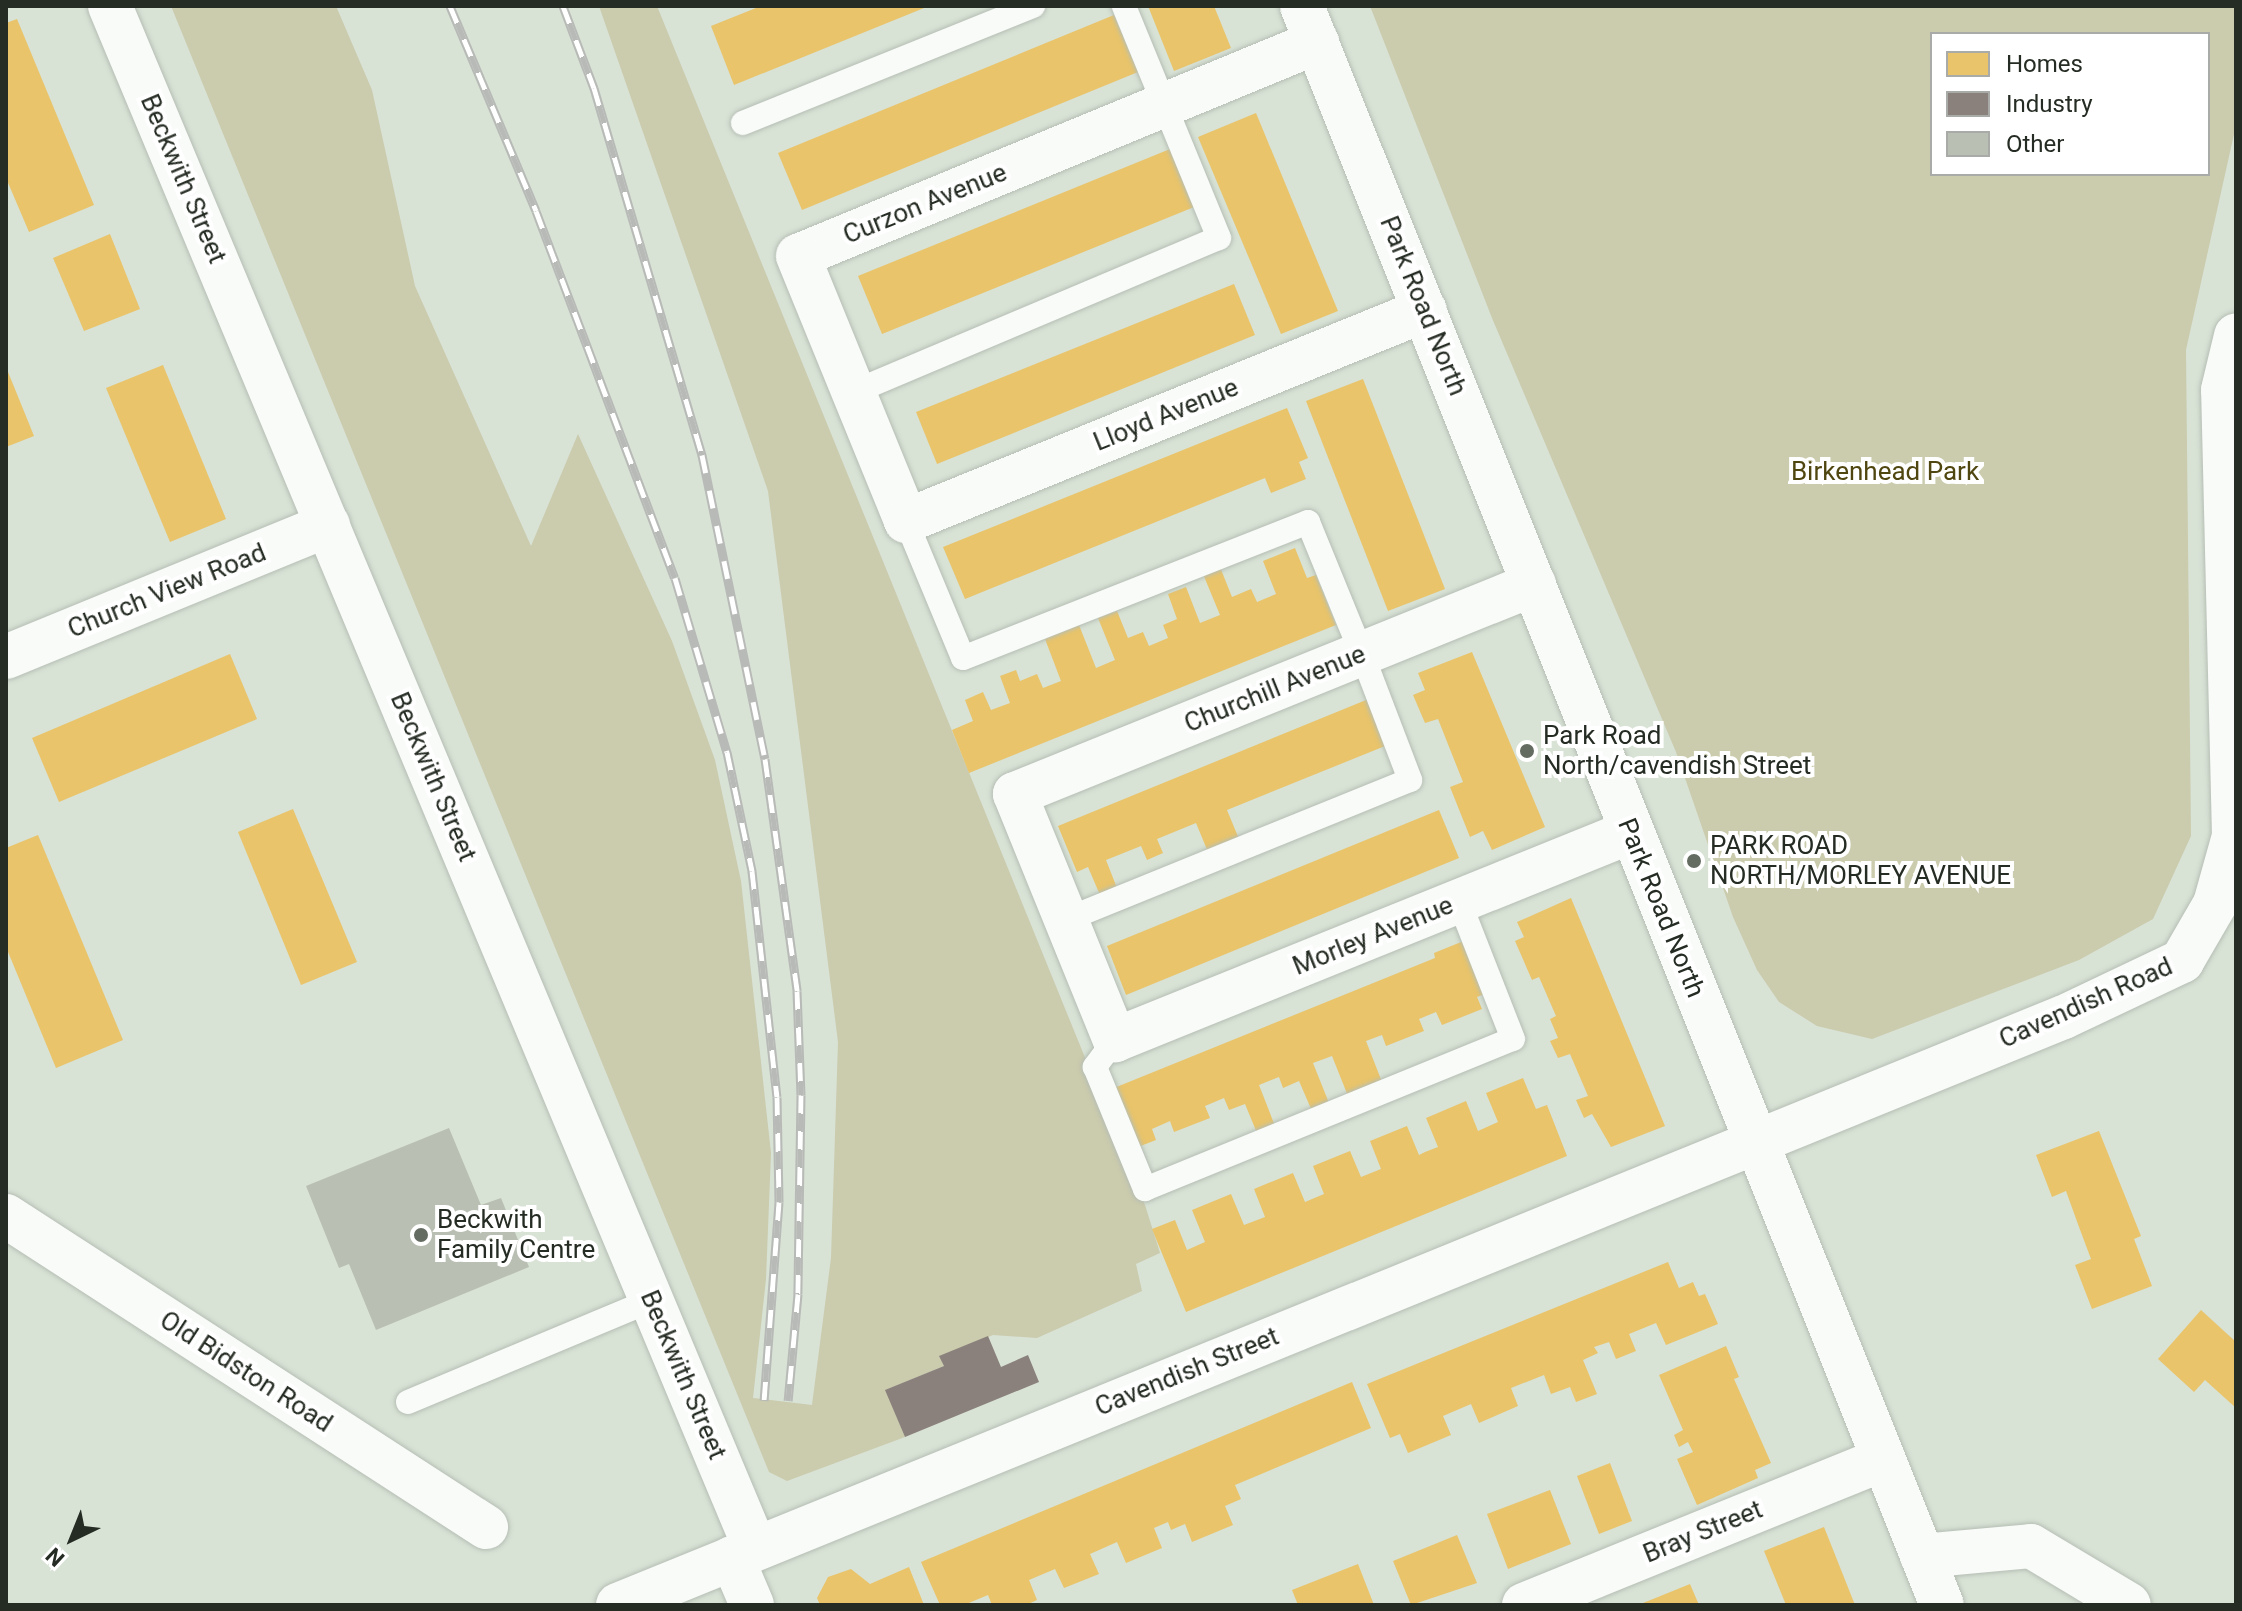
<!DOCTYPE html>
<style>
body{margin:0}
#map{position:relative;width:2242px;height:1611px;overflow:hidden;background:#d8e2d5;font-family:Roboto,sans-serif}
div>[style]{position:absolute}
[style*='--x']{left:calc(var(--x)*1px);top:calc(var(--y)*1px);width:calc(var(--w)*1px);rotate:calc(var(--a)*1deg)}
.green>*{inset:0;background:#cbcbad}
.homes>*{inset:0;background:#e9c46a}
.industry>*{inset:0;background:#8a817c}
.building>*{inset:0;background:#b9bfb3}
.roads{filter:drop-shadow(0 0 2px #b6beb4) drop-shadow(0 0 2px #b6beb4)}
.lane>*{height:24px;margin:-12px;padding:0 12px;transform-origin:12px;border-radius:12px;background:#f9fbf9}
.street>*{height:44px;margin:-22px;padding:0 22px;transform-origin:22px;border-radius:22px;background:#f9fbf9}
.primary>*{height:44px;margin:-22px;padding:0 22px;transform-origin:22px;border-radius:22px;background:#f9fbf9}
.rail>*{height:9px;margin-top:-4.5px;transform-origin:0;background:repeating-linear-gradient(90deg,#fff 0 18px,#b8bab7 0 36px);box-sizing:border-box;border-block:2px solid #b8bab7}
.dots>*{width:22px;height:22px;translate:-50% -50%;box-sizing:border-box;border:4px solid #fff;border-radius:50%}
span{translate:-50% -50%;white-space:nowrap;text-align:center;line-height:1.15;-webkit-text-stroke:8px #fff;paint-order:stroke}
.street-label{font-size:26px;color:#252c23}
.park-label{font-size:26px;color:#504610}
.poi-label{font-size:26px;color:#252c23}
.left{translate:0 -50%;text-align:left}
.frame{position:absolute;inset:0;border:8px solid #252c23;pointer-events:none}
.legend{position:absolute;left:1930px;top:32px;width:280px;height:144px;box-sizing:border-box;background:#fff;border:2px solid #a8aba7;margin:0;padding:10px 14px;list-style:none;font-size:24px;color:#252c23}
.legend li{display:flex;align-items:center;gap:16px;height:40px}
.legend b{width:40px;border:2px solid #a8aba7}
.north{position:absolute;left:32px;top:1499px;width:80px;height:80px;-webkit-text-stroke:6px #fff;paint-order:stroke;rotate:223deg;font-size:22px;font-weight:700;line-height:32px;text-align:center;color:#252c23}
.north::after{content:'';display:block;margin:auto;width:28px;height:36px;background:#252c23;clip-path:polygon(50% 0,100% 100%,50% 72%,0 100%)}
</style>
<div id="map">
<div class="green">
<i style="clip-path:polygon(171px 6px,336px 6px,372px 90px,415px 286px,531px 546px,578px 434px,672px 641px,715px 760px,741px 881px,771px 1153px,766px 1279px,753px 1398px,812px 1405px,831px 1258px,838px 1042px,768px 491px,599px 6px,657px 6px,1145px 1205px,1160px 1253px,1136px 1264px,1142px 1291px,1037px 1338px,993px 1335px,940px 1356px,944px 1366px,886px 1390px,905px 1437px,787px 1481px,769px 1472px)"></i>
<i style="clip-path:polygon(evenodd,1370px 6px,2236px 6px,2236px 125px,2186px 350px,2191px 836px,2153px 919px,2079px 960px,1872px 1039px,1817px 1026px,1779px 1002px,1757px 970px,1733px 917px,1676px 752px,1492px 318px,1370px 6px,1932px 34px,2208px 34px,2208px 174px,1932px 174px,1932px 34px)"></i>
</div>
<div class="homes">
<i style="clip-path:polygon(761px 6px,929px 6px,734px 85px,711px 26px)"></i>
<i style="clip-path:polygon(1148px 6px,1214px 6px,1231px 48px,1174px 71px)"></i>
<i style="clip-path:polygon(1114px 15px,1138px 72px,802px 210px,778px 153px)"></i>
<i style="clip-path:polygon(17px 19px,94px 205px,29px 232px,6px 178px,6px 23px)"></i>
<i style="clip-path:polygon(1256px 113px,1338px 311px,1281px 334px,1198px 137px)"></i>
<i style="clip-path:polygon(1175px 147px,1199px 205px,882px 334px,858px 276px)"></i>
<i style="clip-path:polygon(110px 234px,140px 309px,84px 331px,53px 258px)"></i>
<i style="clip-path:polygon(1234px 284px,1255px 335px,937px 464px,916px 412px)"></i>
<i style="clip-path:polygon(163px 365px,226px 519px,170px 542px,106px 388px)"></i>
<i style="clip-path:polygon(6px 367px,34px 436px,6px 447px)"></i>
<i style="clip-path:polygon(1363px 379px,1445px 589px,1388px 611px,1306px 401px)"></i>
<i style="clip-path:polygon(1287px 408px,1308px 458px,1299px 462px,1306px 479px,1271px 493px,1265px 478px,965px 599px,943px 547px)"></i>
<i style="clip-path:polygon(1295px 548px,1307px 578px,1316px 575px,1336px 625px,969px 773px,952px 730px,973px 721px,965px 700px,983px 692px,991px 710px,1010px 703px,1000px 676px,1016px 670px,1020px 681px,1037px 674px,1043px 688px,1061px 681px,1045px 639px,1079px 625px,1096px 668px,1115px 660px,1098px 618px,1117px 611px,1128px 638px,1143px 632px,1149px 646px,1168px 638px,1163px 625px,1177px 619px,1168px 594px,1186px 587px,1200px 623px,1220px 615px,1203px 574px,1220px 567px,1232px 597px,1251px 589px,1257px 602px,1276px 594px,1263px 561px)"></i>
<i style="clip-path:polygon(1472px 652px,1545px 827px,1492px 850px,1483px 831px,1470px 837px,1450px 787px,1463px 782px,1438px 719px,1425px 723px,1413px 695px,1425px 690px,1418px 673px)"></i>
<i style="clip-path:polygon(230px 654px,257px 719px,59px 802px,32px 738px)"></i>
<i style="clip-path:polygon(1371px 698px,1390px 744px,1227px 810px,1239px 839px,1208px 852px,1196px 823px,1157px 839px,1163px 853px,1147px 860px,1141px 846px,1106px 860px,1117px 888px,1100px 895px,1088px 867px,1077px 872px,1058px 826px)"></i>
<i style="clip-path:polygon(293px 809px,357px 962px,301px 985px,238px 832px)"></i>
<i style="clip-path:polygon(1439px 810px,1459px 858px,1126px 995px,1107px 946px)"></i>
<i style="clip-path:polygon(38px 835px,123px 1040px,56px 1068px,6px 947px,6px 848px)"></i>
<i style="clip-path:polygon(1571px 898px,1665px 1126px,1611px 1147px,1592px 1114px,1584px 1118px,1576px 1100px,1588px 1096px,1570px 1054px,1558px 1058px,1550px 1041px,1558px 1038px,1550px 1019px,1556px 1016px,1539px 977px,1532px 980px,1515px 941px,1524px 937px,1517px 922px)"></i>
<i style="clip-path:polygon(1466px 940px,1487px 993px,1477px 997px,1482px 1009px,1442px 1025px,1436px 1012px,1419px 1019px,1424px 1031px,1386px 1046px,1382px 1035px,1366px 1041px,1382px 1082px,1348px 1096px,1332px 1056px,1313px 1063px,1329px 1103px,1312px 1111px,1299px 1081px,1283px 1088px,1279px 1077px,1259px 1085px,1275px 1126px,1257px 1133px,1245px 1104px,1229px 1110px,1224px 1098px,1205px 1106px,1210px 1118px,1174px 1132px,1170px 1121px,1152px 1129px,1156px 1140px,1138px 1147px,1114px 1088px,1435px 958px,1434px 953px)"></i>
<i style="clip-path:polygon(1523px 1078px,1536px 1109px,1547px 1105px,1567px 1156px,1186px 1312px,1152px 1229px,1175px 1220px,1187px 1250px,1205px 1242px,1192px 1210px,1231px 1194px,1244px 1225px,1265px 1217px,1254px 1189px,1293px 1173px,1305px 1202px,1324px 1194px,1313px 1166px,1350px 1151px,1361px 1177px,1381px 1169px,1370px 1141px,1407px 1126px,1419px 1155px,1425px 1152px,1438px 1147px,1426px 1118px,1466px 1101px,1478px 1131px,1498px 1122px,1486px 1093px)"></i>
<i style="clip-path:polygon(2099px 1131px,2141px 1236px,2134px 1239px,2152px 1286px,2092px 1309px,2075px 1265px,2091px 1259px,2079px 1227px,2066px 1191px,2052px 1197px,2036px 1155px)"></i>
<i style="clip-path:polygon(1668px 1262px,1679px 1288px,1693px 1282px,1699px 1296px,1705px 1294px,1718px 1324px,1666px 1345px,1656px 1323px,1629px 1334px,1636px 1351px,1616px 1359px,1609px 1342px,1594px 1347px,1598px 1353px,1583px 1360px,1597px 1394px,1576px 1402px,1570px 1387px,1551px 1394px,1544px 1375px,1511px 1388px,1518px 1406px,1479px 1423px,1471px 1404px,1443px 1416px,1451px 1435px,1408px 1453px,1400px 1434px,1390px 1438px,1367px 1384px)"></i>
<i style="clip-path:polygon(2201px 1310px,2236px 1342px,2236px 1408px,2205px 1380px,2194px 1392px,2158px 1359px)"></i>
<i style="clip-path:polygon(1726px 1346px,1739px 1377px,1734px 1379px,1771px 1463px,1755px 1470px,1758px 1478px,1697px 1505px,1677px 1459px,1693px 1452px,1688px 1442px,1679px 1447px,1674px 1435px,1683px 1430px,1659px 1375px)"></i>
<i style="clip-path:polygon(1352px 1382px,1371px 1428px,1235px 1485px,1241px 1499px,1225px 1506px,1233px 1525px,1192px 1542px,1185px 1524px,1171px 1530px,1168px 1522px,1154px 1528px,1162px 1548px,1126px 1563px,1117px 1542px,1090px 1554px,1099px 1574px,1064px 1588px,1055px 1569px,1029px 1580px,1037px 1600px,1026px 1605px,992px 1605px,988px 1595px,964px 1605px,940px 1605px,921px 1562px)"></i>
<i style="clip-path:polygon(1610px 1463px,1632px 1521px,1599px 1534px,1577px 1476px)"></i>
<i style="clip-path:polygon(1550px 1490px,1571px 1544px,1508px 1569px,1487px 1514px)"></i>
<i style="clip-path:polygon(1824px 1527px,1855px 1605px,1786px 1605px,1764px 1551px)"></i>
<i style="clip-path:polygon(1457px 1535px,1477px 1583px,1411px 1605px,1393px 1561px)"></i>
<i style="clip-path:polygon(1358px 1564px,1374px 1605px,1298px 1605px,1292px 1590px)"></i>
<i style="clip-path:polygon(909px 1567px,924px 1605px,820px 1605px,817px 1598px,828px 1577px,851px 1569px,870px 1584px)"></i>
<i style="clip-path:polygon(1690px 1584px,1699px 1605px,1638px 1605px,1658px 1597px)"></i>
</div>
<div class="industry">
<i style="clip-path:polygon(988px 1336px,1001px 1367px,1028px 1355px,1039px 1382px,905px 1437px,885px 1390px,944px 1366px,939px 1356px)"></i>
</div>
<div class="building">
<i style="clip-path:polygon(449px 1128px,481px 1205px,501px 1198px,529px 1267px,376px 1330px,349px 1264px,339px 1268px,306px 1186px)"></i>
</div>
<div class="roads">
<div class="lane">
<i style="--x:743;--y:123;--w:313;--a:-22"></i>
<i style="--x:854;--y:392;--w:396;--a:-22.9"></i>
<i style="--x:1219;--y:238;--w:251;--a:-112.3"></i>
<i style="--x:906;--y:521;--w:148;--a:67.4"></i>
<i style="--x:963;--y:658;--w:371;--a:-21.5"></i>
<i style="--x:1308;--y:522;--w:143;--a:67.8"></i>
<i style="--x:1362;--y:654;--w:135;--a:69.1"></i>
<i style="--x:1410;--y:780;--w:371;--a:157.9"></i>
<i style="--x:1115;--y:1040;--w:34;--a:127"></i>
<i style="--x:1095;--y:1067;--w:132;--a:67.7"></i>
<i style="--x:1145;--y:1189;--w:397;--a:-22.2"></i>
<i style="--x:1513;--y:1039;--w:148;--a:-111.4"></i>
<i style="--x:408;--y:1402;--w:264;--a:-22.7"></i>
</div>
<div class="street">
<i style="--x:110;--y:6;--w:1671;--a:67.3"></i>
<i style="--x:1317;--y:42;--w:561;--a:157.59"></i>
<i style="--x:798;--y:256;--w:286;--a:67.8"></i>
<i style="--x:906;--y:521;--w:560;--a:-22.12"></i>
<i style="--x:1534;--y:584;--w:560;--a:157.97"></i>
<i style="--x:1015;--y:794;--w:266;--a:67.9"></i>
<i style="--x:1115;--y:1040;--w:555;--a:-21.99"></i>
<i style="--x:6;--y:657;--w:348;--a:-22.3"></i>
<i style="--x:6;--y:1216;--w:572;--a:32.94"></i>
<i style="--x:732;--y:1558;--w:51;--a:66.9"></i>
<i style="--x:618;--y:1605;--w:1561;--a:-22.13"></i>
<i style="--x:2064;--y:1017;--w:131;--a:-25.4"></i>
<i style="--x:2182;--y:961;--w:66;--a:-59.9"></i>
<i style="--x:2215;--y:904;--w:71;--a:-74.4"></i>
<i style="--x:2234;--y:836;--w:446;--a:-91.4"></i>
<i style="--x:2223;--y:390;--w:56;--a:-76.5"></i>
<i style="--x:1524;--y:1605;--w:388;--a:-22.1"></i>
</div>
<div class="primary">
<i style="--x:1302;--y:6;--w:1722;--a:68.19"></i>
<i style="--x:1922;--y:1556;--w:109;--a:-5.2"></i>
<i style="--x:2031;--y:1546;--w:114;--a:31"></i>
</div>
</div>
<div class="rail">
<i style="--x:450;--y:6;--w:222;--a:67.2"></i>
<i style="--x:536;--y:211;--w:392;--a:69.3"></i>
<i style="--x:675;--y:578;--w:182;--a:73.4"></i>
<i style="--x:727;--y:752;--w:122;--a:78.1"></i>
<i style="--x:752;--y:871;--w:227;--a:83.7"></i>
<i style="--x:777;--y:1097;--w:105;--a:88.9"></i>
<i style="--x:779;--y:1202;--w:199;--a:94.3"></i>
<i style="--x:563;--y:6;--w:88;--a:69.3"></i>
<i style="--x:594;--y:88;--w:383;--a:73.6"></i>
<i style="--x:702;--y:455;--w:310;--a:78.3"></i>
<i style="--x:765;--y:759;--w:234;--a:82.1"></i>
<i style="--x:797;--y:991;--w:104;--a:87.8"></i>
<i style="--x:801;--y:1095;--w:199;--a:90.9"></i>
<i style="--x:798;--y:1294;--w:107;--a:95.3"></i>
</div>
<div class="dots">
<i style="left:1527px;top:751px;background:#646c61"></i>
<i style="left:1694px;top:861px;background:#646c61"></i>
<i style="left:421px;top:1235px;background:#646c61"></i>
</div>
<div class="street-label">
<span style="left:183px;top:179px;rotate:67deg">Beckwith Street</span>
<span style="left:925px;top:204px;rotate:-22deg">Curzon Avenue</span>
<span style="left:1423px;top:306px;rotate:68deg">Park Road North</span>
<span style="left:1166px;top:415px;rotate:-22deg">Lloyd Avenue</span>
<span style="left:167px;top:591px;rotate:-22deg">Church View Road</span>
<span style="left:1275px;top:689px;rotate:-22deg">Churchill Avenue</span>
<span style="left:433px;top:777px;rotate:67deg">Beckwith Street</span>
<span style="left:1661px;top:908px;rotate:68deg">Park Road North</span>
<span style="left:1373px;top:936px;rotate:-22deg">Morley Avenue</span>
<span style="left:2086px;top:1003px;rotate:-24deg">Cavendish Road</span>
<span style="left:246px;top:1372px;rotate:33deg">Old Bidston Road</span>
<span style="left:1187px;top:1372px;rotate:-22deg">Cavendish Street</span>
<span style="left:683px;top:1375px;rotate:67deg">Beckwith Street</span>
<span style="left:1703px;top:1532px;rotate:-22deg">Bray Street</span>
</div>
<div class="park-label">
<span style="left:1885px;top:472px">Birkenhead Park</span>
</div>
<div class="poi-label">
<span class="left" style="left:1543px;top:751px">Park Road<br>North/cavendish Street</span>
<span class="left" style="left:1710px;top:861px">PARK ROAD<br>NORTH/MORLEY AVENUE</span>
<span class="left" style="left:437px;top:1235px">Beckwith<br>Family Centre</span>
</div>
<div class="frame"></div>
<ul class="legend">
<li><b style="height:22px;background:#e9c46a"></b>Homes</li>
<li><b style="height:22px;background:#8a817c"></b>Industry</li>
<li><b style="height:22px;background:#b9bfb3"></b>Other</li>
</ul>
<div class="north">N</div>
</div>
